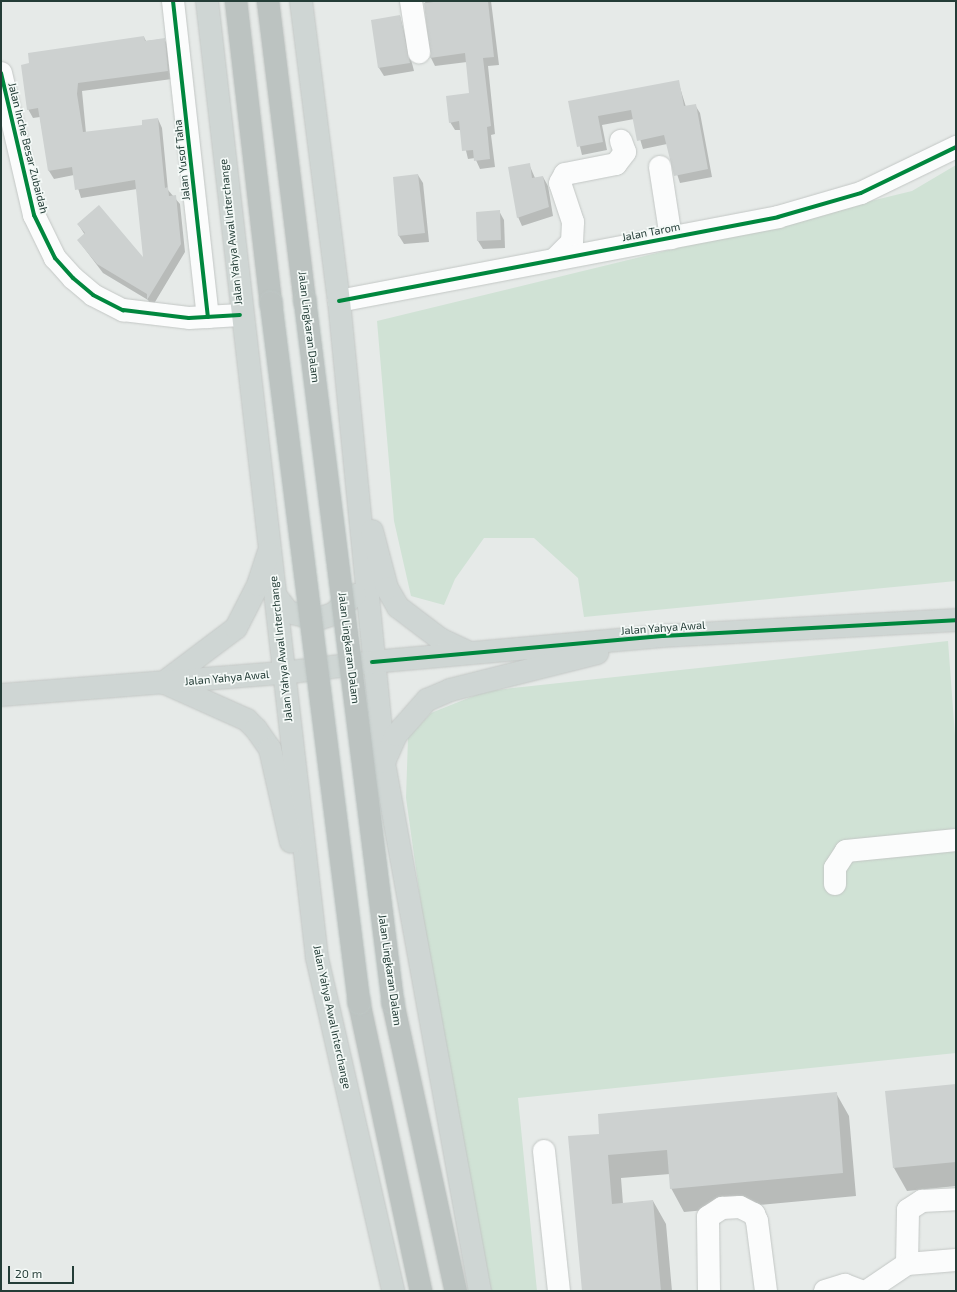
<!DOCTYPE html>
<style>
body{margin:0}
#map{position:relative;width:957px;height:1292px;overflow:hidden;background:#e6eae8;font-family:"Exo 2",sans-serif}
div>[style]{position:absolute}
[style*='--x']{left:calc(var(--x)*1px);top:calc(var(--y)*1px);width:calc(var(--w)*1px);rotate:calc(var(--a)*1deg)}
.green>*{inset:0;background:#d0e2d5}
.shadow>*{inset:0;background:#0003}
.building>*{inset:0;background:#cdd1d0}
.roads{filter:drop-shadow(0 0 1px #c3c7c5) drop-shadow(0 0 1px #c3c7c5)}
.minor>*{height:22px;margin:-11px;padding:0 11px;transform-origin:11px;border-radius:11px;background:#fbfcfc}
.major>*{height:22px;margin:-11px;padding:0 11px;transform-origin:11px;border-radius:11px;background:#cfd6d4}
.highway>*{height:22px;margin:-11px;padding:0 11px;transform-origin:11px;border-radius:11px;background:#bcc3c1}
.bridges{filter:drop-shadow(0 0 1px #bec6c4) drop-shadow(0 0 1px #bec6c4)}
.highway-bridge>*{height:22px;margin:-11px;padding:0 11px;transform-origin:11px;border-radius:11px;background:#bcc3c1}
.cycleway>*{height:4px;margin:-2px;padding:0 2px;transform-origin:2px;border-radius:2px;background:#00873e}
span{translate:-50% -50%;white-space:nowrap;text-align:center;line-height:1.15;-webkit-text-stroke:3.5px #f4f9f7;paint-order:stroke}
.street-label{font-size:11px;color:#243d37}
.frame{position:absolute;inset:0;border:2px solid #243d37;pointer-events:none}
.scale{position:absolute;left:8px;top:1266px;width:66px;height:18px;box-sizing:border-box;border:2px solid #243d37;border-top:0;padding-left:5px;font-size:12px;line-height:14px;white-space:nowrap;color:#243d37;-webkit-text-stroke:3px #f4f9f7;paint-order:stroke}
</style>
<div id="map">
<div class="green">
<i style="clip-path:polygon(956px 165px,956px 581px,584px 617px,578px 578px,534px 538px,484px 538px,455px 579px,444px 605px,411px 596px,394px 521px,377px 321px,912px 191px)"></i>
<i style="clip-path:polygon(948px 641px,956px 749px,956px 1053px,518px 1098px,537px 1291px,490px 1291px,422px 912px,406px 798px,408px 738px,431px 713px,486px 691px)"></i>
</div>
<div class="shadow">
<i style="clip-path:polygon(425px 1px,491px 1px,499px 65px,488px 66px,495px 134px,491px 135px,495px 167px,480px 169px,475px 158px,468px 159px,461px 130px,455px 130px,450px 122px,471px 94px,467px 62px,435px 66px,431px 58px)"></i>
<i style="clip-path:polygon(400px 16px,414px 71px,384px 76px,379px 68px)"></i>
<i style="clip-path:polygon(144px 37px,146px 41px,164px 39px,169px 47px,172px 79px,82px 91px,86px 133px,143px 126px,158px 119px,162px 128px,168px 190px,180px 204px,185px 252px,152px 307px,148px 300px,103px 273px,78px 240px,85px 235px,78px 224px,144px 260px,137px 189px,81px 198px,74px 175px,54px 179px,49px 171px,40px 117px,33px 118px,28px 109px)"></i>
<i style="clip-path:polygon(678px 81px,686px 107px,695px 105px,700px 113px,712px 177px,680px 183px,667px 144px,643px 149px,634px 119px,602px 125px,607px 150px,582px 155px,569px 102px)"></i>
<i style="clip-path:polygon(529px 164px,535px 178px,543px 177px,548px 186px,553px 216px,522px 226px,518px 217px)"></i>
<i style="clip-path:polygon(418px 175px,423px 183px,429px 242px,404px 244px,399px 236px,394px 178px)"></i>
<i style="clip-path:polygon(499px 211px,504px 220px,505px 248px,483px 249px,478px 241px,477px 213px)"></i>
<i style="clip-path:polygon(956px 1085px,956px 1186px,907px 1191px,894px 1168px)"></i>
<i style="clip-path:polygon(836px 1093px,849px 1116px,856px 1196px,684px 1212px,671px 1188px,670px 1174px,621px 1178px,623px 1204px,653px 1201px,666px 1224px,672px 1291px,583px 1291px,600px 1134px)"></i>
</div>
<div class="building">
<i style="clip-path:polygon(443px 1px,488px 1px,494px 57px,483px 58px,491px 126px,487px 127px,490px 159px,474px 161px,473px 150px,462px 151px,459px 121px,449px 123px,446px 96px,469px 93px,465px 53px,430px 58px,424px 3px)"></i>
<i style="clip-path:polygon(400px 15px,410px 63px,378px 68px,371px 20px)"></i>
<i style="clip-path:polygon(144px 36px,145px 41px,165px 38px,168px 71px,78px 83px,77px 94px,83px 132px,142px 125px,142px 120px,158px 118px,165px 188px,168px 187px,169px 196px,176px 195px,181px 244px,147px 300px,147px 294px,97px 264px,77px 240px,85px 233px,77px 224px,99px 205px,143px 257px,135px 180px,75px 190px,72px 167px,48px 171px,38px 108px,27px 110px,21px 65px,29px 63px,28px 53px)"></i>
<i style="clip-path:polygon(679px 80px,684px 106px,696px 104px,708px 169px,674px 176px,664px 135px,637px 141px,631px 110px,598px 116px,603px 142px,577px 147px,568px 101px)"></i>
<i style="clip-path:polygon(530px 163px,532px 178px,543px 176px,549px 207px,517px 218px,508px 167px)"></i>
<i style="clip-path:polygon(418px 174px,425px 233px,398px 236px,393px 177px)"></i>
<i style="clip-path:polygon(500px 210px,501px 240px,477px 241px,476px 212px)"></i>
<i style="clip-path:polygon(956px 1084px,956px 1162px,893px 1168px,885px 1091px)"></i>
<i style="clip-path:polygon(837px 1092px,843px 1173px,670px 1189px,667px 1150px,608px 1155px,612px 1204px,653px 1200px,661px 1291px,582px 1291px,568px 1136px,599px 1134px,598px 1114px)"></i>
</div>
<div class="roads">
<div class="minor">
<i style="--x:173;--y:1;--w:318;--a:83.7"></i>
<i style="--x:411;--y:1;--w:52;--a:81.1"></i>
<i style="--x:1;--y:73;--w:146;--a:76.9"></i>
<i style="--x:34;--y:215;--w:48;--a:64"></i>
<i style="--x:55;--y:258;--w:27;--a:48"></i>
<i style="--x:73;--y:278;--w:26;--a:40"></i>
<i style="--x:93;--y:295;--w:34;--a:27"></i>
<i style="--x:123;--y:310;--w:66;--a:6.9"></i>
<i style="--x:189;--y:318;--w:51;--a:-3.4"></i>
<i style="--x:660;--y:167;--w:72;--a:81.2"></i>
<i style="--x:554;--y:260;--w:25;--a:-45"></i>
<i style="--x:572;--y:242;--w:20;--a:-87"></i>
<i style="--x:573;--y:222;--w:41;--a:-108.4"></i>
<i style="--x:560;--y:183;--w:10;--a:-61"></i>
<i style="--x:565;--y:174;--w:52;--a:-11.1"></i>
<i style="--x:616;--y:164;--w:15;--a:-53"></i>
<i style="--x:625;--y:152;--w:12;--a:-110"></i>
<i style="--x:339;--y:301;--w:447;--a:-10.8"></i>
<i style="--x:778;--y:217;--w:86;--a:-16.1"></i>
<i style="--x:861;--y:193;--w:106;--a:-25.8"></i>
<i style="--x:835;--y:884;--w:16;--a:-90"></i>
<i style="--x:835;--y:868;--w:20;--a:-57"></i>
<i style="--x:846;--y:851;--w:111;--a:-5.7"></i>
<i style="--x:544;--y:1151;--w:141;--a:83.9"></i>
<i style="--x:907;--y:1264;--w:54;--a:-88.9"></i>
<i style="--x:908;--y:1210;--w:17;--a:-33"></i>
<i style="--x:922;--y:1201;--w:34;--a:-3"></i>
<i style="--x:709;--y:1291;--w:74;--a:-90.8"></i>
<i style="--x:708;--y:1217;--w:17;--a:-33"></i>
<i style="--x:722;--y:1208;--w:18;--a:-3"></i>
<i style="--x:740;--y:1207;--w:16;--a:27"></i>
<i style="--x:754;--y:1214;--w:8;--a:67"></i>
<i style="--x:757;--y:1221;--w:71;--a:82.7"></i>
<i style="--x:825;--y:1291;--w:21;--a:-17"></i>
<i style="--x:845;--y:1285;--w:17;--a:21"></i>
<i style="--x:867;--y:1291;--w:48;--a:-34"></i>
<i style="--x:907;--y:1264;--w:49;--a:-4.7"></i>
</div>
<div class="major">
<i style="--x:207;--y:1;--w:963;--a:83.44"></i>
<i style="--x:317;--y:958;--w:342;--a:77.1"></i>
<i style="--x:301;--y:1;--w:302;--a:82.8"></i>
<i style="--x:339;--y:301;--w:464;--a:84.4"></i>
<i style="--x:384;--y:763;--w:537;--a:79.7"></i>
<i style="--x:372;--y:531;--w:59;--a:75.3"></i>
<i style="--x:387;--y:588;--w:22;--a:60"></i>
<i style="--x:398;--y:607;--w:53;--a:37.3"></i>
<i style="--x:440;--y:639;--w:31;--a:25"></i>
<i style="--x:276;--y:596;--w:20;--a:53"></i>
<i style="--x:288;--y:612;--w:31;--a:13"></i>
<i style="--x:318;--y:619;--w:16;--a:-18"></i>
<i style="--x:333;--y:614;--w:29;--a:-41"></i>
<i style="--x:163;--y:683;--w:91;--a:-37"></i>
<i style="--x:236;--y:628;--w:48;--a:-62.9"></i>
<i style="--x:258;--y:585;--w:33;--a:-72"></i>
<i style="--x:167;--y:684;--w:88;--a:24.2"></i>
<i style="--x:247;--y:720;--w:13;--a:45"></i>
<i style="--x:256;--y:729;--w:24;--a:55"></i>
<i style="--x:270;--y:749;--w:95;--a:77.3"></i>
<i style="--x:1;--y:695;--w:283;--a:-4.5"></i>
<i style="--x:283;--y:673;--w:90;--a:-7"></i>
<i style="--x:372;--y:662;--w:292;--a:-5.1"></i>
<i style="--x:663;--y:636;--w:293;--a:-3.1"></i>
<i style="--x:384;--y:762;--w:30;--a:-66"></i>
<i style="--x:396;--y:735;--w:47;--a:-48.5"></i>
<i style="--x:427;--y:700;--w:25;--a:-23"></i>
<i style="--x:450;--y:690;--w:152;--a:-14.1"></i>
</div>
<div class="highway">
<i style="--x:236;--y:1;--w:304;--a:83.4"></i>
<i style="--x:268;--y:1;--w:302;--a:83"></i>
<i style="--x:359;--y:1002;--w:296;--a:77.9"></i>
<i style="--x:393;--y:1003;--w:295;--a:77.7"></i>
</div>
</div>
<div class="bridges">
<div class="highway-bridge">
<i style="--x:305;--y:301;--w:707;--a:82.85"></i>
<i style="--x:271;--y:303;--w:705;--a:82.82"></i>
</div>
</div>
<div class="cycleway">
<i style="--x:173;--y:1;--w:318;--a:83.7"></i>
<i style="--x:1;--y:73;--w:146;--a:76.9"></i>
<i style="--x:34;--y:215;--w:48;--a:64"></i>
<i style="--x:55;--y:258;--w:27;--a:48"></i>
<i style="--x:73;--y:278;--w:26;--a:40"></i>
<i style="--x:93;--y:295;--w:34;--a:27"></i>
<i style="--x:123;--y:310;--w:66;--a:6.9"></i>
<i style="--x:189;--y:318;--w:51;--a:-3.4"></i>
<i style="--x:339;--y:301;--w:447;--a:-10.8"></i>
<i style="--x:778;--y:217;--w:86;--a:-16.1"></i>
<i style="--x:861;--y:193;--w:106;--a:-25.8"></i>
<i style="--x:372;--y:662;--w:292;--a:-5.1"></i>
<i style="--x:663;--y:636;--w:293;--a:-3.1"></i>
</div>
<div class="street-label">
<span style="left:28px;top:148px;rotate:76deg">Jalan Inche Besar Zubaidah</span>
<span style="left:182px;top:160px;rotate:-96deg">Jalan Yusof Taha</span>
<span style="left:231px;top:232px;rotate:-96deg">Jalan Yahya Awal Interchange</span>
<span style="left:651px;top:232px;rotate:-11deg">Jalan Tarom</span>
<span style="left:309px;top:327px;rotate:83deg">Jalan Lingkaran Dalam</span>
<span style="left:663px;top:628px;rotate:-4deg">Jalan Yahya Awal</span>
<span style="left:349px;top:648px;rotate:83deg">Jalan Lingkaran Dalam</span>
<span style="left:281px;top:649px;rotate:-96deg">Jalan Yahya Awal Interchange</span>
<span style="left:227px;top:678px;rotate:-5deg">Jalan Yahya Awal</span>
<span style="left:390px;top:970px;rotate:82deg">Jalan Lingkaran Dalam</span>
<span style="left:332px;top:1017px;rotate:78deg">Jalan Yahya Awal Interchange</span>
</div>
<div class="frame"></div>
<div class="scale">20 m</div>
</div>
